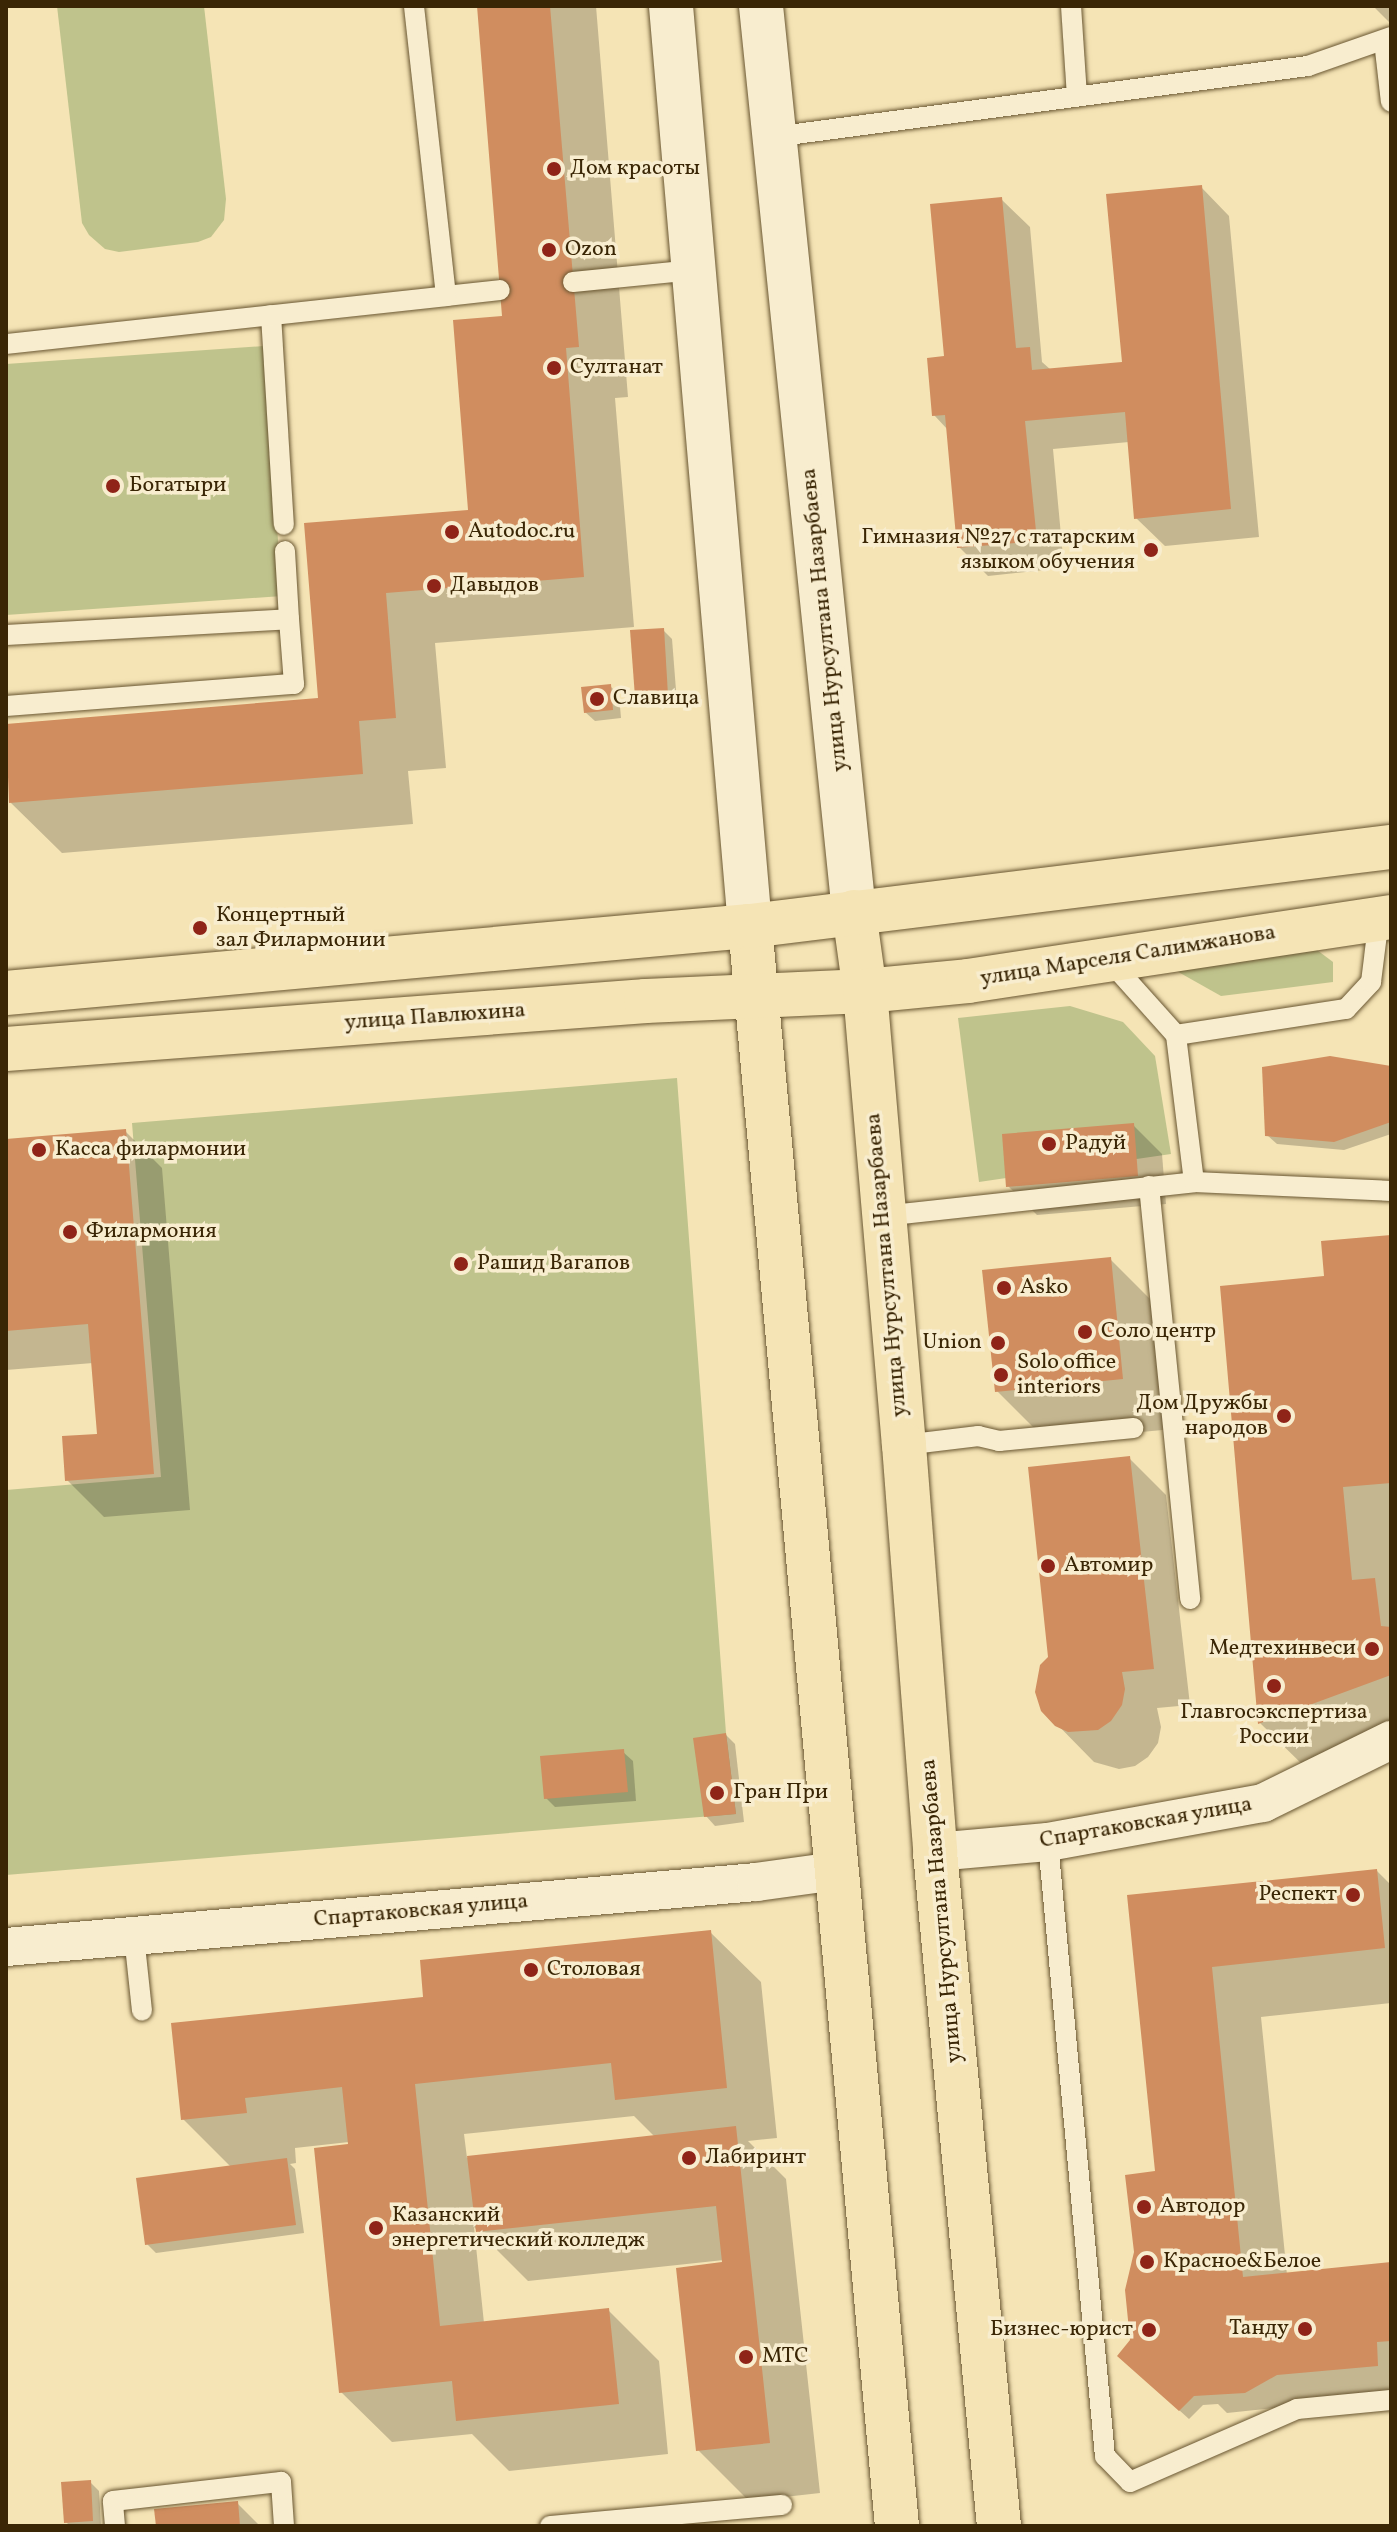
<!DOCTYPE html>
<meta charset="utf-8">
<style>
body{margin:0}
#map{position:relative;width:1397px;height:2532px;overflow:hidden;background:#f5e4b5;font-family:Vollkorn,serif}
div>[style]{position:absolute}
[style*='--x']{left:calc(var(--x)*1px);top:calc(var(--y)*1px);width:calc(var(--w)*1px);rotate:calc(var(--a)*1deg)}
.green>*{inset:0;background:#bfc38c}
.shadow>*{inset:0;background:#0003}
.building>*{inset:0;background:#d08d5f}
.roads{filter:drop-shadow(0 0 2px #695631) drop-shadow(0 0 2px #695631)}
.service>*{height:20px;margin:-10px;padding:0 10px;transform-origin:10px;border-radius:10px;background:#f8edcf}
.minor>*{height:38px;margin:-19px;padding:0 19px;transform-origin:19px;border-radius:19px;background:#f8edcf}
.secondary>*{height:44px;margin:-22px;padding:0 22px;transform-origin:22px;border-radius:22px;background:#f8edcf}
.primary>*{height:44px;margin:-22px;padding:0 22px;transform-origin:22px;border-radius:22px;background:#f5e4b5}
.dots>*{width:22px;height:22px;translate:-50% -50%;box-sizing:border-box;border:4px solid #f8edcf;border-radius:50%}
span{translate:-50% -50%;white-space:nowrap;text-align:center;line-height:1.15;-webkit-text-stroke:7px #f8edcf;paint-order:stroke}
.poi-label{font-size:22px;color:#3a2605}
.left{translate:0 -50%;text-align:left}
.right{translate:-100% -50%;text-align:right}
.street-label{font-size:22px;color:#3a2605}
.frame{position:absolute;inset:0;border:8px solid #3a2605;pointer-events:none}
</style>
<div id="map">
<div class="green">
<i style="clip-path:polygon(57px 6px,204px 6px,226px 199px,224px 220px,211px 237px,198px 242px,119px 252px,105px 249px,89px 235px,82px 223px)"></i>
<i style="clip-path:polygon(264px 346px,282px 596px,6px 615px,6px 364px)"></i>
<i style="clip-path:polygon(1317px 950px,1333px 962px,1333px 982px,1221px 996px,1173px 969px)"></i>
<i style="clip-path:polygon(1070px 1006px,1123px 1022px,1155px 1056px,1171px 1154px,979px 1182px,958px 1018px)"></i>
<i style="clip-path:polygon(677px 1078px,726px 1733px,736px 1814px,6px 1875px,6px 1490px,161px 1477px,132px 1123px)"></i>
</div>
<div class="shadow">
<i style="clip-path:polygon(479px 6px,596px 6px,628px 397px,615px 398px,634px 627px,435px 643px,446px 768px,408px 771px,413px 824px,62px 853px,11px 803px,6px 726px,321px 699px,306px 525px,470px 512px,504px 318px)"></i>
<i style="clip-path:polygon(1373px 6px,1391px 6px,1391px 24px)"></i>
<i style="clip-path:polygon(1201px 187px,1229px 216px,1259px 537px,1165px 546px,1136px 518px,1129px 442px,1053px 449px,1064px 568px,988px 576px,959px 547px,948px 430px,934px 415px,946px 358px,1001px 199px,1030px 227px,1042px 362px,1051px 370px,1124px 363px)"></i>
<i style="clip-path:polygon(663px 630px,672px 639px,677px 703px,646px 705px,636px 696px)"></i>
<i style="clip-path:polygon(610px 686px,619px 695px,621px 718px,595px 721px,585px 712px)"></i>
<i style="clip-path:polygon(1391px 1068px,1391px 1134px,1344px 1150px,1277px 1144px,1267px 1135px)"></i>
<i style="clip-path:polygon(1133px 1125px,1162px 1154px,1166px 1204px,1037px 1215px,1008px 1186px)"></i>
<i style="clip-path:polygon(125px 1131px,162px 1168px,190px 1510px,104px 1517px,67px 1480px,99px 1435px,93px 1363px,6px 1370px,6px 1141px)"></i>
<i style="clip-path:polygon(1391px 1237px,1391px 1744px,1311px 1773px,1260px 1723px,1326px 1278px)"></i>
<i style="clip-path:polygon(1110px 1259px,1161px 1310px,1173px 1429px,1047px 1441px,997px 1391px)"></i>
<i style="clip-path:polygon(1130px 1459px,1166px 1495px,1190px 1705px,1157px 1708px,1161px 1727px,1158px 1743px,1148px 1757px,1135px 1766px,1119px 1769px,1094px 1762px,1043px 1710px,1050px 1657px)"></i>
<i style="clip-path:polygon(726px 1735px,735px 1744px,744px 1822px,715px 1826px,706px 1816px)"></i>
<i style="clip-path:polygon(623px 1752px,633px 1761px,636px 1801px,555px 1807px,546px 1798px)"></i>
<i style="clip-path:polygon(1377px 1871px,1391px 1885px,1391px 2003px,1261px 2017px,1287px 2275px,1391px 2264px,1391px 2396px,1227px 2413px,1218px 2404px,1203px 2405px,1189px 2419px,1129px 2365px,1158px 2176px,1130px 1897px)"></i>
<i style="clip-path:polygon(evenodd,710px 1932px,761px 1982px,777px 2138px,748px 2141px,786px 2179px,820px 2493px,749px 2501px,698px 2450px,724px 2260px,528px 2281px,474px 2227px,484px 2323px,608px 2310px,659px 2361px,668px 2454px,509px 2471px,472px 2434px,392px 2442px,341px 2392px,349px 2142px,295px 2148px,296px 2163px,290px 2164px,295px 2169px,304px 2233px,156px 2253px,147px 2244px,231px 2167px,183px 2119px,426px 1998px,710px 1932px,634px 2116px,655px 2137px,467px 2158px,464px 2134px,634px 2116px)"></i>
<i style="clip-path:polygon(90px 2482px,99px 2491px,101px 2526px,70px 2526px,66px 2522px)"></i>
<i style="clip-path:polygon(237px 2503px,260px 2526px,158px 2526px)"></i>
</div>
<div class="building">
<i style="clip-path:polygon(477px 6px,550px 6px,579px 347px,566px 348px,584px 577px,386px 593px,396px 718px,359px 721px,363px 774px,9px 803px,6px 724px,318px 698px,304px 523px,468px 510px,453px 320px,502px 316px)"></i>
<i style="clip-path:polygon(1202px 185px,1231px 509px,1134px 519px,1125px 412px,1025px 421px,1037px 541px,957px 548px,945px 415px,932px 416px,927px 358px,944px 356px,930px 204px,1002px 197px,1016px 348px,1030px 347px,1032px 370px,1122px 362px,1106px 194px)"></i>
<i style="clip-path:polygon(664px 628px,668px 695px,635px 697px,630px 630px)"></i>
<i style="clip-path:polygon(611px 684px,613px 710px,584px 713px,581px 687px)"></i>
<i style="clip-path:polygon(1330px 1056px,1391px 1066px,1391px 1122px,1334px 1142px,1265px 1136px,1262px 1067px)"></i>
<i style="clip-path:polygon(1134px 1123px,1138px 1176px,1006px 1187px,1002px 1134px)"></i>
<i style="clip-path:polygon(126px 1129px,154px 1474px,65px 1481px,62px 1436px,97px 1434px,88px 1324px,6px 1331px,6px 1139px)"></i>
<i style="clip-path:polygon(1391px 1235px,1391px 1483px,1343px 1487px,1352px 1580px,1375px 1578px,1381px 1626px,1391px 1627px,1391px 1675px,1258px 1724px,1220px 1286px,1324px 1276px,1321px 1241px)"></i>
<i style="clip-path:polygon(1111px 1257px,1123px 1379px,995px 1392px,982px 1270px)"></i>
<i style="clip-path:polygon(1130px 1456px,1154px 1669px,1122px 1672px,1125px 1689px,1122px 1705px,1111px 1721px,1098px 1730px,1068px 1732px,1055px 1726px,1041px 1711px,1035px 1692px,1040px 1665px,1048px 1657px,1028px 1467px)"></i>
<i style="clip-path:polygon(726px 1733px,736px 1814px,704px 1817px,693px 1738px)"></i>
<i style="clip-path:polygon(624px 1749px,628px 1792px,544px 1799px,540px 1756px)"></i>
<i style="clip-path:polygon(1377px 1869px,1385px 1948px,1212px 1967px,1243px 2277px,1391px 2262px,1391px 2341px,1377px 2342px,1378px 2366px,1277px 2375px,1245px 2393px,1194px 2396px,1179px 2411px,1117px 2356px,1130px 2340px,1125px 2290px,1134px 2252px,1125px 2175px,1155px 2171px,1127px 1895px)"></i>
<i style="clip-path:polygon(711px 1930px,727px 2088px,615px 2100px,611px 2063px,415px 2084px,440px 2326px,609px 2308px,619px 2404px,456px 2421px,452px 2381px,339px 2393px,314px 2148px,348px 2144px,342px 2087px,245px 2098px,247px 2113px,181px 2120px,171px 2023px,423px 1997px,420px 1960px)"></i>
<i style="clip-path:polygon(736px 2126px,770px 2443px,696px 2451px,676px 2268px,722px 2262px,716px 2206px,476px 2232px,467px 2156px)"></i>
<i style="clip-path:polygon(287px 2158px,296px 2225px,145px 2245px,136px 2178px)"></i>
<i style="clip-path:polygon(91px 2480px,93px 2521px,64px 2523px,61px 2482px)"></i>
<i style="clip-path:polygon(238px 2501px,240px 2526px,156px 2526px,154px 2509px)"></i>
</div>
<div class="roads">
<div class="service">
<i style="--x:1071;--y:6;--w:90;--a:86.2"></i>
<i style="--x:1384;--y:41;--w:61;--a:83.5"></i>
<i style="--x:773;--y:137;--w:540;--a:-7.56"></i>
<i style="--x:1308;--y:66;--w:88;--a:-19.3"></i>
<i style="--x:573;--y:282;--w:121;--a:-5.7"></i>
<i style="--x:446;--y:296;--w:54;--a:-6.3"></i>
<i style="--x:271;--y:315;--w:210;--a:86.5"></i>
<i style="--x:6;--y:344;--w:443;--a:-6.2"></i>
<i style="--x:446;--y:296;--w:292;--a:-96.3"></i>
<i style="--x:6;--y:635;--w:283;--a:-3.2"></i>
<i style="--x:289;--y:619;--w:68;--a:-93.4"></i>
<i style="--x:6;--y:706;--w:289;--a:-4.4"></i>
<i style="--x:294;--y:684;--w:65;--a:-94.4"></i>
<i style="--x:1108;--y:959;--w:102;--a:48.2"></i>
<i style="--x:1194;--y:1182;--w:148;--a:-97"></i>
<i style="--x:1176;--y:1035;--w:172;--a:-8.7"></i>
<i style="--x:1346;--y:1009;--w:37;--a:-47"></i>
<i style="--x:1371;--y:982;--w:64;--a:-82.9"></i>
<i style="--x:1149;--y:1186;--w:415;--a:84.3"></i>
<i style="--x:883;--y:1216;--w:313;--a:-6.2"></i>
<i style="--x:1194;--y:1182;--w:197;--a:2.6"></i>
<i style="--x:904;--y:1445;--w:75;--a:-6.9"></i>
<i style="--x:978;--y:1436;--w:22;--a:13"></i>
<i style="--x:999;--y:1441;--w:135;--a:-5.5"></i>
<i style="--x:1048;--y:1842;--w:617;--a:84.7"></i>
<i style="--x:1105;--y:2456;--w:36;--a:46"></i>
<i style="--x:1130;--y:2482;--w:182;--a:-23.6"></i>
<i style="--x:1297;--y:2409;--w:94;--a:-5.5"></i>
<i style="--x:134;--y:1936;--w:75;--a:83.9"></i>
<i style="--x:115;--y:2526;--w:25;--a:-95"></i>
<i style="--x:113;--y:2501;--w:169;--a:-6.5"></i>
<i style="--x:281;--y:2482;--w:44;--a:86.1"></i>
<i style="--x:550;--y:2526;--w:233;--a:-5.2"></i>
</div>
<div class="minor">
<i style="--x:935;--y:1852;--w:113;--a:-5.1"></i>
<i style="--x:1048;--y:1842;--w:219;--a:-10.3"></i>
<i style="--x:1263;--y:1803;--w:143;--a:-26.2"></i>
<i style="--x:6;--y:1947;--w:753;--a:-4.95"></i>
<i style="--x:756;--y:1882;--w:81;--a:-7.8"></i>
</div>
<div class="secondary">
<i style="--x:671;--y:6;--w:923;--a:85.09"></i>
<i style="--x:761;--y:6;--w:911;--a:84.14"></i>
</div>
<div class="primary">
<i style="--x:854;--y:912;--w:80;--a:82.1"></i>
<i style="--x:865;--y:991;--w:456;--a:85.1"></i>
<i style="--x:904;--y:1445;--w:408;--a:85.6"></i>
<i style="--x:935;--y:1852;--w:677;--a:84.58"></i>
<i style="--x:750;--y:926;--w:1607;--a:84.75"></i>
<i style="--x:6;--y:993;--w:747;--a:-5.15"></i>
<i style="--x:750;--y:926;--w:646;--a:-7.03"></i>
<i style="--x:6;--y:1049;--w:642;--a:-4.29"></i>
<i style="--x:646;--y:1001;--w:219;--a:-2.6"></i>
<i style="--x:865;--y:991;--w:103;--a:-5.5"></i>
<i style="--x:968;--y:981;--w:428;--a:-8.6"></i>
</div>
</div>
<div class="dots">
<i style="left:554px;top:169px;background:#8f2418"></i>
<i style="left:549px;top:250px;background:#8f2418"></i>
<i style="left:554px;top:368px;background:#8f2418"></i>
<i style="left:113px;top:486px;background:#8f2418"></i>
<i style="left:452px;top:532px;background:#8f2418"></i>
<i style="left:1151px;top:550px;background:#8f2418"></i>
<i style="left:434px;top:586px;background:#8f2418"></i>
<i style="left:597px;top:699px;background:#8f2418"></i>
<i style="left:200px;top:928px;background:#8f2418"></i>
<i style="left:1049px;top:1144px;background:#8f2418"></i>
<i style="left:39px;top:1150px;background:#8f2418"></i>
<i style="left:70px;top:1232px;background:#8f2418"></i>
<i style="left:461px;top:1264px;background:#8f2418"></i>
<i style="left:1004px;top:1288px;background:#8f2418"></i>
<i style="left:1085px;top:1332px;background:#8f2418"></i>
<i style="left:998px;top:1343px;background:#8f2418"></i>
<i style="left:1001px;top:1375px;background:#8f2418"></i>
<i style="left:1284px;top:1416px;background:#8f2418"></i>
<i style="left:1048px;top:1566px;background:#8f2418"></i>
<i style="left:1372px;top:1649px;background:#8f2418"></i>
<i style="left:1274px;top:1686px;background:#8f2418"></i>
<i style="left:717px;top:1793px;background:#8f2418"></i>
<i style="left:1353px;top:1895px;background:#8f2418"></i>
<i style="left:531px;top:1970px;background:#8f2418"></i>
<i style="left:689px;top:2158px;background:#8f2418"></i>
<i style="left:1144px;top:2207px;background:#8f2418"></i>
<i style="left:376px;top:2228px;background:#8f2418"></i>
<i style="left:1147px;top:2262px;background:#8f2418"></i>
<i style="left:1305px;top:2329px;background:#8f2418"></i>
<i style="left:1149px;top:2330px;background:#8f2418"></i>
<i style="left:746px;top:2357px;background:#8f2418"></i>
</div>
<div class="poi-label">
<span class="left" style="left:570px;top:169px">Дом красоты</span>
<span class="left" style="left:565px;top:250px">Ozon</span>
<span class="left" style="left:570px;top:368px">Султанат</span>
<span class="left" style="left:129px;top:486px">Богатыри</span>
<span class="left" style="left:468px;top:532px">Autodoc.ru</span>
<span class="right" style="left:1135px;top:550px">Гимназия №27 с татарским<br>языком обучения</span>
<span class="left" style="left:450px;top:586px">Давыдов</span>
<span class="left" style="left:613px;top:699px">Славица</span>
<span class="left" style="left:216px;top:928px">Концертный<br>зал Филармонии</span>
<span class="left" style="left:1065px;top:1144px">Радуй</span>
<span class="left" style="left:55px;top:1150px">Касса филармонии</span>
<span class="left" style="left:86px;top:1232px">Филармония</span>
<span class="left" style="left:477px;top:1264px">Рашид Вагапов</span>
<span class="left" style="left:1020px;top:1288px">Asko</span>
<span class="left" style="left:1101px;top:1332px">Соло центр</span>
<span class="right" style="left:982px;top:1343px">Union</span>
<span class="left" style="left:1017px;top:1375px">Solo office<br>interiors</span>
<span class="right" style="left:1268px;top:1416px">Дом Дружбы<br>народов</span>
<span class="left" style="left:1064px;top:1566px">Автомир</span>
<span class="right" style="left:1356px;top:1649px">Медтехинвеси</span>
<span style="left:1274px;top:1725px">Главгосэкспертиза<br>России</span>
<span class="left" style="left:733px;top:1793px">Гран При</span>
<span class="right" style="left:1337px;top:1895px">Респект</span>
<span class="left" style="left:547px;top:1970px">Столовая</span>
<span class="left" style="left:705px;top:2158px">Лабиринт</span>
<span class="left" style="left:1160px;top:2207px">Автодор</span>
<span class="left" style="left:392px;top:2228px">Казанский<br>энергетический колледж</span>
<span class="left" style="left:1163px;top:2262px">Красное&amp;Белое</span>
<span class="right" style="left:1289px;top:2329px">Танду</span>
<span class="right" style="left:1133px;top:2330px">Бизнес-юрист</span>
<span class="left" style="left:762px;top:2357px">МТС</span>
</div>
<div class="street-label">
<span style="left:825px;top:620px;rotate:-96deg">улица Нурсултана Назарбаева</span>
<span style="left:1128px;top:956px;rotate:-9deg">улица Марселя Салимжанова</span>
<span style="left:435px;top:1017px;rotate:-4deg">улица Павлюхина</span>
<span style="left:887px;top:1265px;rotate:-95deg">улица Нурсултана Назарбаева</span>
<span style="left:1146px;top:1823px;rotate:-10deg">Спартаковская улица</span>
<span style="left:421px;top:1911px;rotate:-5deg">Спартаковская улица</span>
<span style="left:942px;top:1911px;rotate:-95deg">улица Нурсултана Назарбаева</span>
</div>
<div class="frame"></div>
</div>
